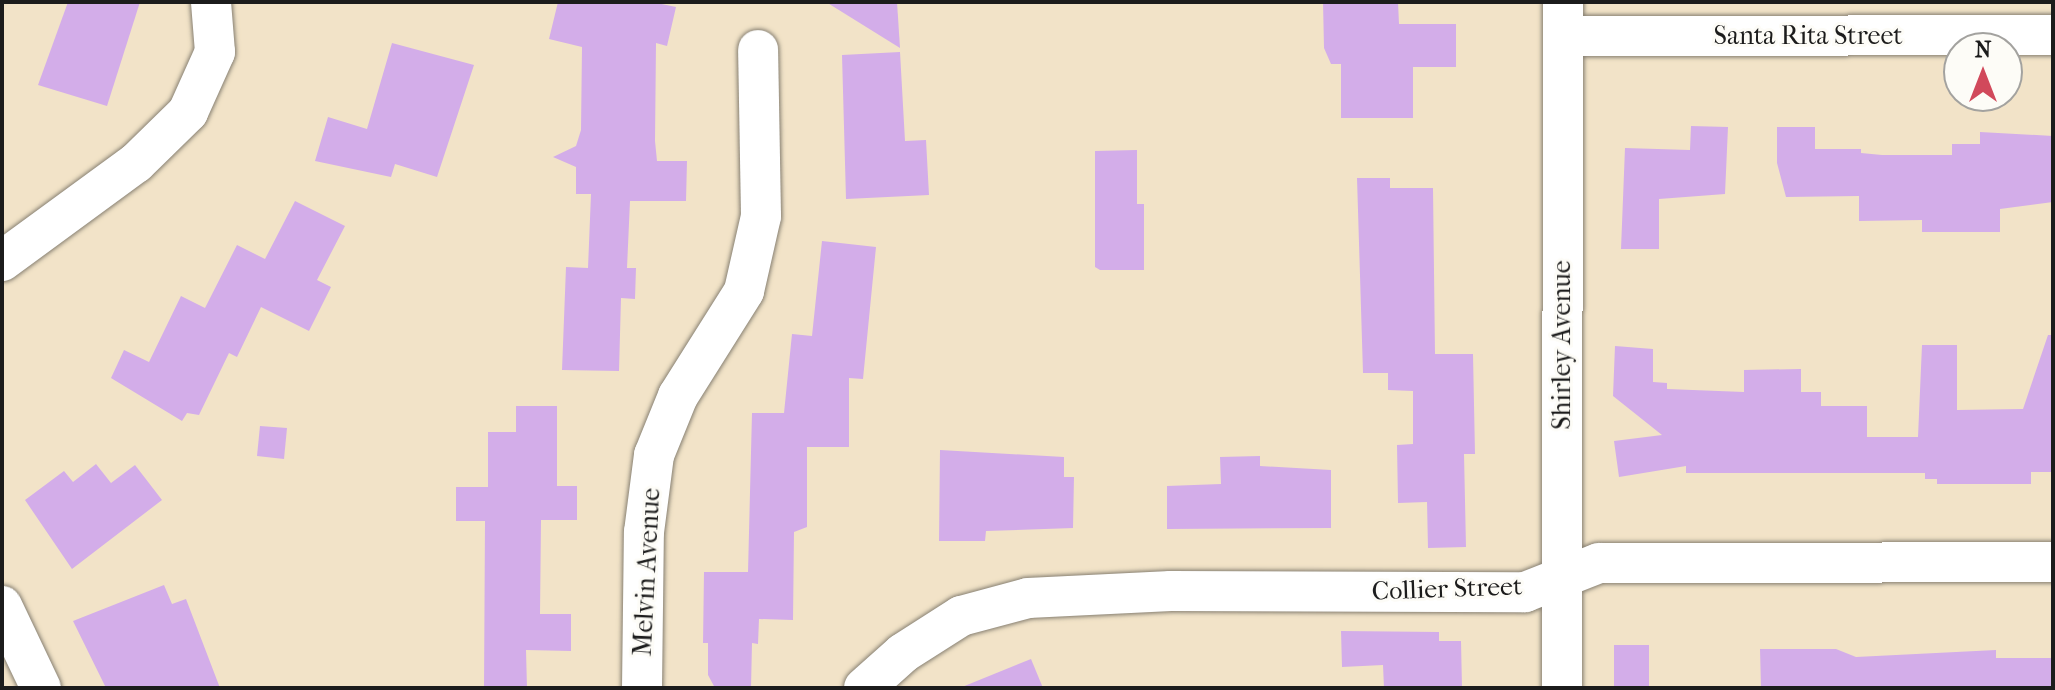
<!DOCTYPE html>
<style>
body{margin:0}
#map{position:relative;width:2055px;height:690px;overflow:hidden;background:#f2e3c8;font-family:"IM FELL French Canon",serif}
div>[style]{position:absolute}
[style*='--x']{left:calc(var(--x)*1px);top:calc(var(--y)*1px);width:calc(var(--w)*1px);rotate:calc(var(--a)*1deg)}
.building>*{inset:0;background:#d3ade9}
.roads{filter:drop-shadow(0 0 2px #878072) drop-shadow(0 0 2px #878072)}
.street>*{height:40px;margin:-20px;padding:0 20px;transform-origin:20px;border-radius:20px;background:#fff}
span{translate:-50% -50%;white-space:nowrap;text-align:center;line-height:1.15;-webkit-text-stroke:6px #fdfcf7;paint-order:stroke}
.street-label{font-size:26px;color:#1c1c1c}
.frame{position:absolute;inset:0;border:4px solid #1c1c1c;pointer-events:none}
.north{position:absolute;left:1943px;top:32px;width:80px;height:80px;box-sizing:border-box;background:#fdfcf7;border:2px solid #a3a29f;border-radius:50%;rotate:0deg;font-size:22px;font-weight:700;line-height:32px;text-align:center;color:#1c1c1c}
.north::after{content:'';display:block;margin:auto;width:28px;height:36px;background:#d1495b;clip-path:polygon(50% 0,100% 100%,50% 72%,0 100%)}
</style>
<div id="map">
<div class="building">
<i style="clip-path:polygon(68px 2px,140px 2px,107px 106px,38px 85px)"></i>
<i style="clip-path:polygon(558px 2px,652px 2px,676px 7px,667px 46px,656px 43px,655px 141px,657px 161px,687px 161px,686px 201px,630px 201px,627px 268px,636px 268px,635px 299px,621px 298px,619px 371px,562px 370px,566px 267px,588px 268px,591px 194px,576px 194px,576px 167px,553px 157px,576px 146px,581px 130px,582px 47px,549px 39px)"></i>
<i style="clip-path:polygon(826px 2px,897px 2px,900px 48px)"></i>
<i style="clip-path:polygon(1323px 2px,1398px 2px,1399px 24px,1456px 24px,1456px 67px,1413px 67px,1413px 118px,1341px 118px,1341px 64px,1331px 64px,1324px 48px)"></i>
<i style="clip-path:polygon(392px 43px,474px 65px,437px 177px,395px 164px,391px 177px,315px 161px,328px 117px,367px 129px)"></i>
<i style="clip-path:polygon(900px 52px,905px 141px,926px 140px,929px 195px,846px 199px,842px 55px)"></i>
<i style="clip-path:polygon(1691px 126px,1728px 127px,1725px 194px,1659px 199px,1659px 249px,1621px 249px,1625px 148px,1690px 150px)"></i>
<i style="clip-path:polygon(1777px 127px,1815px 127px,1815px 149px,1861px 149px,1861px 153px,1882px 155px,1952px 155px,1952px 144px,1980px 144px,1980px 132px,2053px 136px,2053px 202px,2000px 209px,2000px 232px,1922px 232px,1922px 220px,1859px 221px,1859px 196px,1786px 197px,1777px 163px)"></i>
<i style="clip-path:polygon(1137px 150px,1137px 204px,1144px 204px,1144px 270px,1100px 270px,1095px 267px,1095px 151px)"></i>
<i style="clip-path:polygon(1357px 178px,1390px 178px,1390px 188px,1433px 188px,1435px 354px,1473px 354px,1475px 454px,1464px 454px,1466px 547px,1428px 548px,1427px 502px,1398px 503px,1397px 445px,1413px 444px,1413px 391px,1388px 390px,1388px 373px,1363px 373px)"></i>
<i style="clip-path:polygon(295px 201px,345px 226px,317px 280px,331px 287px,309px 331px,261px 307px,237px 357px,229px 353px,199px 415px,187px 413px,182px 421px,111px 378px,124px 350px,149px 362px,181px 296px,205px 308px,237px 245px,265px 259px)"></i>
<i style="clip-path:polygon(822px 241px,876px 247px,863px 379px,849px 378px,849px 447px,807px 447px,807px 527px,794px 532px,793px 620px,759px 619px,758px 644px,752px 643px,751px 688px,715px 688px,708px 675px,708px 643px,703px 643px,704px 572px,748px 572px,752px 413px,784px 413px,792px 334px,812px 336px)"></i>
<i style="clip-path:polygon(2048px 335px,2053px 335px,2052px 472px,2031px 472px,2031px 484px,1937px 484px,1937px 479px,1925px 479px,1925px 473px,1686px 473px,1686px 466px,1619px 477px,1614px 441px,1662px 435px,1613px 396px,1615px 346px,1653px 349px,1653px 382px,1667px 383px,1667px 389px,1744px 392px,1744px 370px,1801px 369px,1801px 392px,1821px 392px,1821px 406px,1867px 406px,1867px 437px,1918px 437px,1922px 345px,1957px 345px,1957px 410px,2023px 409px)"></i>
<i style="clip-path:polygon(516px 406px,557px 406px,557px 486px,577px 486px,577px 520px,541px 520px,540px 614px,571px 614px,571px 651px,526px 650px,527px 688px,484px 688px,485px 521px,456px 521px,456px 487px,488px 487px,488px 432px,516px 432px)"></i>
<i style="clip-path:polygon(260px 426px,287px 428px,284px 459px,257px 456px)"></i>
<i style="clip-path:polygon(940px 450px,1064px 457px,1064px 477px,1074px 477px,1073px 528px,986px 531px,985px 541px,939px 541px)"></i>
<i style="clip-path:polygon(1260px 456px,1260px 466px,1331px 470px,1331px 528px,1167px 529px,1167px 486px,1221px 484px,1220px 457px)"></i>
<i style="clip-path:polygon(96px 464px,111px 483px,135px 465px,162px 500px,72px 569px,25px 500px,64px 471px,73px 482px)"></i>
<i style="clip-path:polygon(164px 585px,172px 604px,186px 599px,220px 688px,106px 688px,73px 621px)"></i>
<i style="clip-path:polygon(1341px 631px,1439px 632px,1439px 641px,1461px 641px,1462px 688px,1384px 688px,1383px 665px,1342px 667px)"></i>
<i style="clip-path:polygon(1614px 645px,1649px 645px,1649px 688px,1614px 688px)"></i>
<i style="clip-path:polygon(1760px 649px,1836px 649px,1856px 657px,1996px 650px,1996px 658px,2053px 658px,2053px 688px,1761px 688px)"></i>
<i style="clip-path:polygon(1031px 659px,1043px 688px,962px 688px,962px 687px)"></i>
</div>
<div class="roads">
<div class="street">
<i style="--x:1563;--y:36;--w:490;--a:-0.1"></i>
<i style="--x:2;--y:261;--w:166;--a:-36.2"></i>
<i style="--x:136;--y:163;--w:73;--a:-44.4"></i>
<i style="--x:188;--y:112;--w:66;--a:-65.8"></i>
<i style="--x:215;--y:52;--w:50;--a:-94.6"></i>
<i style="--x:2;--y:606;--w:91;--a:64.6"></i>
<i style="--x:642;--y:688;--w:156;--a:-89.3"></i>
<i style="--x:644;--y:532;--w:78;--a:-82.6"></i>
<i style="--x:654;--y:455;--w:64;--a:-67.9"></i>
<i style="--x:678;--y:396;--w:124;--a:-57.8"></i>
<i style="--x:744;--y:291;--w:77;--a:-77.2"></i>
<i style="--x:761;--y:216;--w:166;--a:-91"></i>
<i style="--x:864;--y:688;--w:52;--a:-41.9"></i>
<i style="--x:903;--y:653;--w:69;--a:-32.5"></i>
<i style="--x:961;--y:616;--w:69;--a:-15"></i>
<i style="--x:1028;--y:598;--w:143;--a:-2.8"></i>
<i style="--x:1171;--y:591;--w:354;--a:0.2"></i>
<i style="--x:1525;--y:592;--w:79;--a:-21.4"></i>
<i style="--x:1599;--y:563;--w:454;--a:-0.1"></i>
<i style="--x:1562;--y:688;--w:686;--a:-89.92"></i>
</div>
</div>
<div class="street-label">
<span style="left:1808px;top:36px">Santa Rita Street</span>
<span style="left:1562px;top:345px;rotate:-90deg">Shirley Avenue</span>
<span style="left:647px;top:572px;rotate:-87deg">Melvin Avenue</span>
<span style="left:1447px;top:589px;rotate:-2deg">Collier Street</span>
</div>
<div class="frame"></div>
<div class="north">N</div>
</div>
